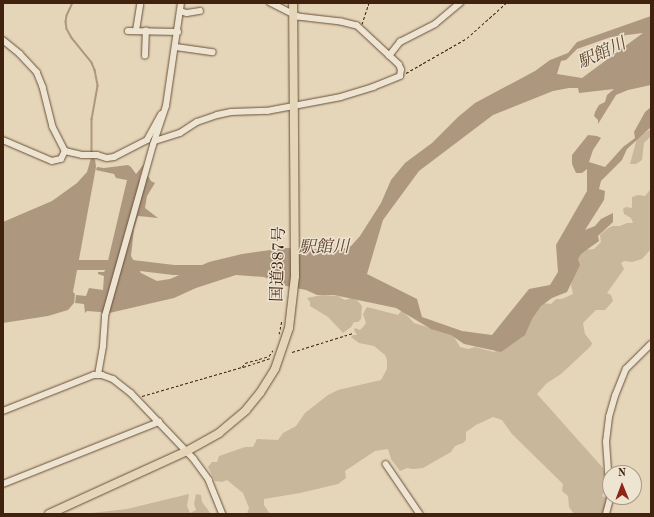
<!DOCTYPE html>
<meta charset="utf-8">
<style>
body{margin:0}
#map{position:relative;width:654px;height:517px;overflow:hidden;background:#e5d5b9;font-family:"Old Standard TT","Noto Serif JP",serif}
div>[style]{position:absolute}
[style*='--x']{left:calc(var(--x)*1px);top:calc(var(--y)*1px);width:calc(var(--w)*1px);rotate:calc(var(--a)*1deg)}
.green>*{inset:0;background:#c9b79c}
.water>*{inset:0;background:#ad987f}
.stream>*{height:1.5px;margin:-0.75px;padding:0 0.75px;transform-origin:0.75px;border-radius:0.75px;background:#ad987f}
.river>*{height:10px;margin:-5px;padding:0 5px;transform-origin:5px;border-radius:5px;background:#ad987f}
.path>*{height:1px;margin-top:-0.5px;transform-origin:0;background:repeating-linear-gradient(90deg,#41220e 0 3px,transparent 0 5px)}
.roads{filter:drop-shadow(0 0 1px #6a4f39) drop-shadow(0 0 1px #6a4f39)}
.minor>*{height:5.5px;margin:-2.75px;padding:0 2.75px;transform-origin:2.75px;border-radius:2.75px;background:#eee4d2}
.highway>*{height:8px;margin:-4px;padding:0 4px;transform-origin:4px;border-radius:4px;background:#e5d5b9}
span{translate:-50% -50%;white-space:nowrap;text-align:center;line-height:1.15;-webkit-text-stroke:3px #eee4d2;paint-order:stroke}
.street-label{font-size:16px;color:#41220e}
.water-label{font-size:17px;color:#614530;font-style:italic}
.frame{position:absolute;inset:0;border:4px solid #41220e;pointer-events:none}
.north{position:absolute;left:602px;top:465px;width:40px;height:40px;box-sizing:border-box;background:#eee4d2;border:1px solid #a99684;border-radius:50%;rotate:359deg;font-size:11px;font-weight:700;line-height:16px;text-align:center;color:#41220e}
.north::after{content:'';display:block;margin:auto;width:14px;height:18px;background:#8f2418;clip-path:polygon(50% 0,100% 100%,50% 72%,0 100%)}
</style>
<div id="map">
<div class="green">
<i style="clip-path:polygon(651px 129px,651px 136px,644px 143px,642px 160px,636px 164px,630px 164px,637px 138px)"></i>
<i style="clip-path:polygon(650px 190px,651px 190px,651px 249px,642px 259px,632px 262px,624px 261px,621px 263px,624px 269px,607px 293px,611px 295px,613px 301px,605px 310px,596px 310px,583px 323px,585px 334px,592px 343px,591px 346px,561px 374px,547px 383px,537px 394px,603px 468px,605px 475px,602px 481px,605px 490px,602px 496px,608px 499px,603px 514px,574px 514px,569px 507px,568px 496px,562px 491px,563px 484px,512px 434px,502px 420px,493px 417px,476px 425px,466px 432px,466px 440px,463px 443px,455px 446px,451px 452px,423px 468px,413px 469px,407px 468px,400px 471px,391px 459px,388px 449px,375px 451px,345px 471px,346px 478px,338px 484px,300px 493px,264px 499px,264px 505px,270px 514px,247px 514px,249px 508px,243px 493px,227px 480px,222px 482px,215px 481px,208px 467px,212px 462px,217px 462px,219px 456px,245px 447px,253px 447px,257px 439px,278px 440px,283px 433px,296px 426px,305px 413px,328px 395px,338px 390px,381px 380px,387px 369px,387px 360px,385px 355px,374px 346px,359px 343px,351px 337px,353px 335px,357px 335px,354px 330px,355px 328px,360px 330px,363px 327px,366px 323px,363px 314px,367px 307px,398px 315px,402px 310px,414px 323px,453px 335px,460px 347px,468px 349px,475px 347px,494px 352px,504px 347px,542px 303px,551px 304px,556px 299px,562px 299px,573px 294px,571px 285px,574px 273px,574px 260px,583px 250px,594px 249px,601px 242px,600px 235px,607px 229px,612px 226px,620px 226px,627px 223px,633px 223px,631px 218px,624px 214px,623px 209px,626px 207px,632px 208px,632px 197px,638px 195px,645px 196px)"></i>
<i style="clip-path:polygon(322px 295px,338px 296px,345px 300px,351px 298px,357px 300px,362px 306px,361px 319px,358px 322px,354px 322px,351px 327px,343px 333px,328px 317px,310px 306px,310px 302px,307px 298px)"></i>
<i style="clip-path:polygon(189px 494px,187px 506px,190px 513px,196px 510px,194px 504px,196px 494px,201px 495px,202px 502px,211px 514px,83px 514px,127px 509px)"></i>
</div>
<div class="water">
<i style="clip-path:polygon(evenodd,651px 16px,651px 85px,628px 90px,616px 95px,598px 124px,598px 120px,594px 116px,595px 112px,599px 105px,605px 102px,607px 95px,614px 89px,579px 93px,578px 88px,569px 88px,553px 91px,493px 115px,419px 171px,383px 220px,367px 274px,417px 299px,422px 317px,462px 331px,492px 335px,529px 289px,550px 285px,558px 272px,556px 245px,587px 191px,587px 169px,582px 173px,576px 173px,572px 164px,572px 155px,588px 135px,597px 136px,601px 138px,593px 150px,589px 162px,605px 167px,623px 147px,635px 138px,634px 132px,645px 112px,651px 107px,651px 127px,627px 149px,622px 160px,601px 181px,599px 189px,605px 191px,604px 200px,585px 230px,595px 226px,601px 219px,613px 213px,613px 222px,598px 236px,599px 241px,581px 254px,578px 259px,580px 265px,567px 292px,552px 298px,541px 306px,532px 319px,525px 335px,501px 352px,464px 344px,451px 335px,431px 329px,396px 308px,334px 295px,317px 295px,306px 290px,281px 285px,264px 277px,236px 275px,196px 288px,174px 298px,105px 314px,100px 312px,87px 311px,85px 313px,84px 304px,75px 303px,76px 295px,86px 296px,89px 288px,103px 290px,104px 276px,98px 274px,98px 272px,104px 272px,106px 269px,127px 180px,116px 178px,114px 174px,96px 170px,97px 167px,104px 168px,128px 165px,131px 167px,136px 174px,144px 164px,139px 180px,148px 176px,151px 181px,155px 183px,147px 196px,145px 208px,158px 218px,138px 216px,134px 229px,131px 256px,141px 273px,157px 281px,170px 279px,209px 262px,242px 254px,285px 248px,339px 250px,351px 246px,360px 236px,381px 203px,391px 180px,405px 163px,432px 143px,458px 117px,475px 103px,535px 71px,550px 60px,568px 53px,577px 42px,651px 16px,643px 33px,582px 78px,557px 74px,561px 61px,566px 60px,577px 49px,611px 37px,643px 33px)"></i>
<i style="clip-path:polygon(91px 158px,95px 159px,96px 167px,73px 292px,75px 294px,74px 303px,68px 310px,48px 316px,3px 323px,3px 222px,52px 201px,77px 183px,87px 172px)"></i>
</div>
<div class="stream">
<i style="--x:73;--y:3;--w:14;--a:115"></i>
<i style="--x:67;--y:16;--w:6;--a:99"></i>
<i style="--x:66;--y:22;--w:7;--a:82"></i>
<i style="--x:67;--y:29;--w:10;--a:61"></i>
<i style="--x:72;--y:38;--w:32;--a:51"></i>
<i style="--x:92;--y:63;--w:8;--a:67"></i>
<i style="--x:95;--y:70;--w:16;--a:79"></i>
<i style="--x:98;--y:86;--w:34;--a:100"></i>
<i style="--x:92;--y:119;--w:35;--a:90"></i>
</div>
<div class="river">
<i style="--x:66;--y:265;--w:66;--a:0"></i>
<i style="--x:132;--y:265;--w:42;--a:6.8"></i>
<i style="--x:174;--y:270;--w:28;--a:0"></i>
</div>
<div class="path">
<i style="--x:362;--y:24;--w:22;--a:-72"></i>
<i style="--x:406;--y:73;--w:70;--a:-29.8"></i>
<i style="--x:467;--y:38;--w:52;--a:-41.9"></i>
<i style="--x:279;--y:334;--w:14;--a:-78"></i>
<i style="--x:292;--y:352;--w:64;--a:-17.3"></i>
<i style="--x:243;--y:367;--w:28;--a:-18"></i>
<i style="--x:142;--y:396;--w:104;--a:-16.2"></i>
<i style="--x:242;--y:367;--w:5;--a:-53"></i>
<i style="--x:245;--y:363;--w:25;--a:-16"></i>
<i style="--x:269;--y:356;--w:7;--a:-56"></i>
</div>
<div class="roads">
<div class="minor">
<i style="--x:180;--y:11;--w:7;--a:16"></i>
<i style="--x:187;--y:13;--w:13;--a:-9"></i>
<i style="--x:128;--y:31;--w:50;--a:1.1"></i>
<i style="--x:136;--y:31;--w:26;--a:-81"></i>
<i style="--x:3;--y:40;--w:22;--a:39"></i>
<i style="--x:20;--y:54;--w:25;--a:47"></i>
<i style="--x:37;--y:72;--w:16;--a:68"></i>
<i style="--x:43;--y:87;--w:41;--a:76"></i>
<i style="--x:53;--y:127;--w:27;--a:63"></i>
<i style="--x:176;--y:47;--w:37;--a:8"></i>
<i style="--x:145;--y:56;--w:25;--a:-88"></i>
<i style="--x:389;--y:56;--w:18;--a:-52"></i>
<i style="--x:400;--y:42;--w:39;--a:-27"></i>
<i style="--x:435;--y:24;--w:33;--a:-40"></i>
<i style="--x:3;--y:140;--w:53;--a:23.2"></i>
<i style="--x:52;--y:161;--w:9;--a:-13"></i>
<i style="--x:61;--y:159;--w:9;--a:-63"></i>
<i style="--x:155;--y:141;--w:26;--a:-18"></i>
<i style="--x:180;--y:133;--w:20;--a:-33"></i>
<i style="--x:197;--y:122;--w:21;--a:-19"></i>
<i style="--x:217;--y:115;--w:14;--a:-12"></i>
<i style="--x:231;--y:112;--w:36;--a:-2"></i>
<i style="--x:267;--y:111;--w:75;--a:-10.7"></i>
<i style="--x:341;--y:97;--w:34;--a:-17"></i>
<i style="--x:373;--y:87;--w:29;--a:-22"></i>
<i style="--x:400;--y:76;--w:6;--a:-81"></i>
<i style="--x:401;--y:70;--w:5;--a:-112"></i>
<i style="--x:399;--y:65;--w:57;--a:-137.1"></i>
<i style="--x:357;--y:26;--w:16;--a:-166"></i>
<i style="--x:341;--y:22;--w:43;--a:-173.4"></i>
<i style="--x:298;--y:17;--w:31;--a:-153"></i>
<i style="--x:65;--y:151;--w:17;--a:13"></i>
<i style="--x:82;--y:155;--w:15;--a:0"></i>
<i style="--x:97;--y:155;--w:10;--a:17"></i>
<i style="--x:107;--y:158;--w:7;--a:-8"></i>
<i style="--x:114;--y:157;--w:37;--a:-27"></i>
<i style="--x:147;--y:140;--w:29;--a:-61"></i>
<i style="--x:98;--y:375;--w:29;--a:-80"></i>
<i style="--x:103;--y:346;--w:30;--a:-86"></i>
<i style="--x:105;--y:316;--w:178;--a:-74.3"></i>
<i style="--x:153;--y:145;--w:41;--a:-71.6"></i>
<i style="--x:166;--y:106;--w:104;--a:-81.7"></i>
<i style="--x:3;--y:411;--w:98;--a:-21.6"></i>
<i style="--x:94;--y:375;--w:8;--a:0"></i>
<i style="--x:102;--y:375;--w:12;--a:20"></i>
<i style="--x:113;--y:379;--w:23;--a:38"></i>
<i style="--x:131;--y:393;--w:91;--a:46.3"></i>
<i style="--x:194;--y:459;--w:26;--a:54"></i>
<i style="--x:209;--y:480;--w:37;--a:68"></i>
<i style="--x:386;--y:464;--w:60;--a:55.8"></i>
<i style="--x:3;--y:484;--w:168;--a:-21.7"></i>
<i style="--x:606;--y:514;--w:16;--a:-75"></i>
<i style="--x:610;--y:499;--w:57;--a:-94"></i>
<i style="--x:606;--y:442;--w:25;--a:-83"></i>
<i style="--x:609;--y:417;--w:22;--a:-74"></i>
<i style="--x:615;--y:396;--w:29;--a:-68"></i>
<i style="--x:626;--y:369;--w:35;--a:-45"></i>
</div>
<div class="highway">
<i style="--x:49;--y:514;--w:152;--a:-24.5"></i>
<i style="--x:187;--y:451;--w:37;--a:-29"></i>
<i style="--x:219;--y:433;--w:35;--a:-40"></i>
<i style="--x:246;--y:410;--w:22;--a:-51"></i>
<i style="--x:260;--y:393;--w:28;--a:-58"></i>
<i style="--x:275;--y:369;--w:43;--a:-71.1"></i>
<i style="--x:289;--y:328;--w:52;--a:-83.4"></i>
<i style="--x:295;--y:276;--w:273;--a:-90.4"></i>
</div>
</div>
<div class="street-label">
<span style="left:279px;top:264px;rotate:-88deg">国道387号</span>
</div>
<div class="water-label">
<span style="left:602px;top:54px;rotate:-25deg">駅館川</span>
<span style="left:324px;top:248px;rotate:-1deg">駅館川</span>
</div>
<div class="frame"></div>
<div class="north">N</div>
</div>
